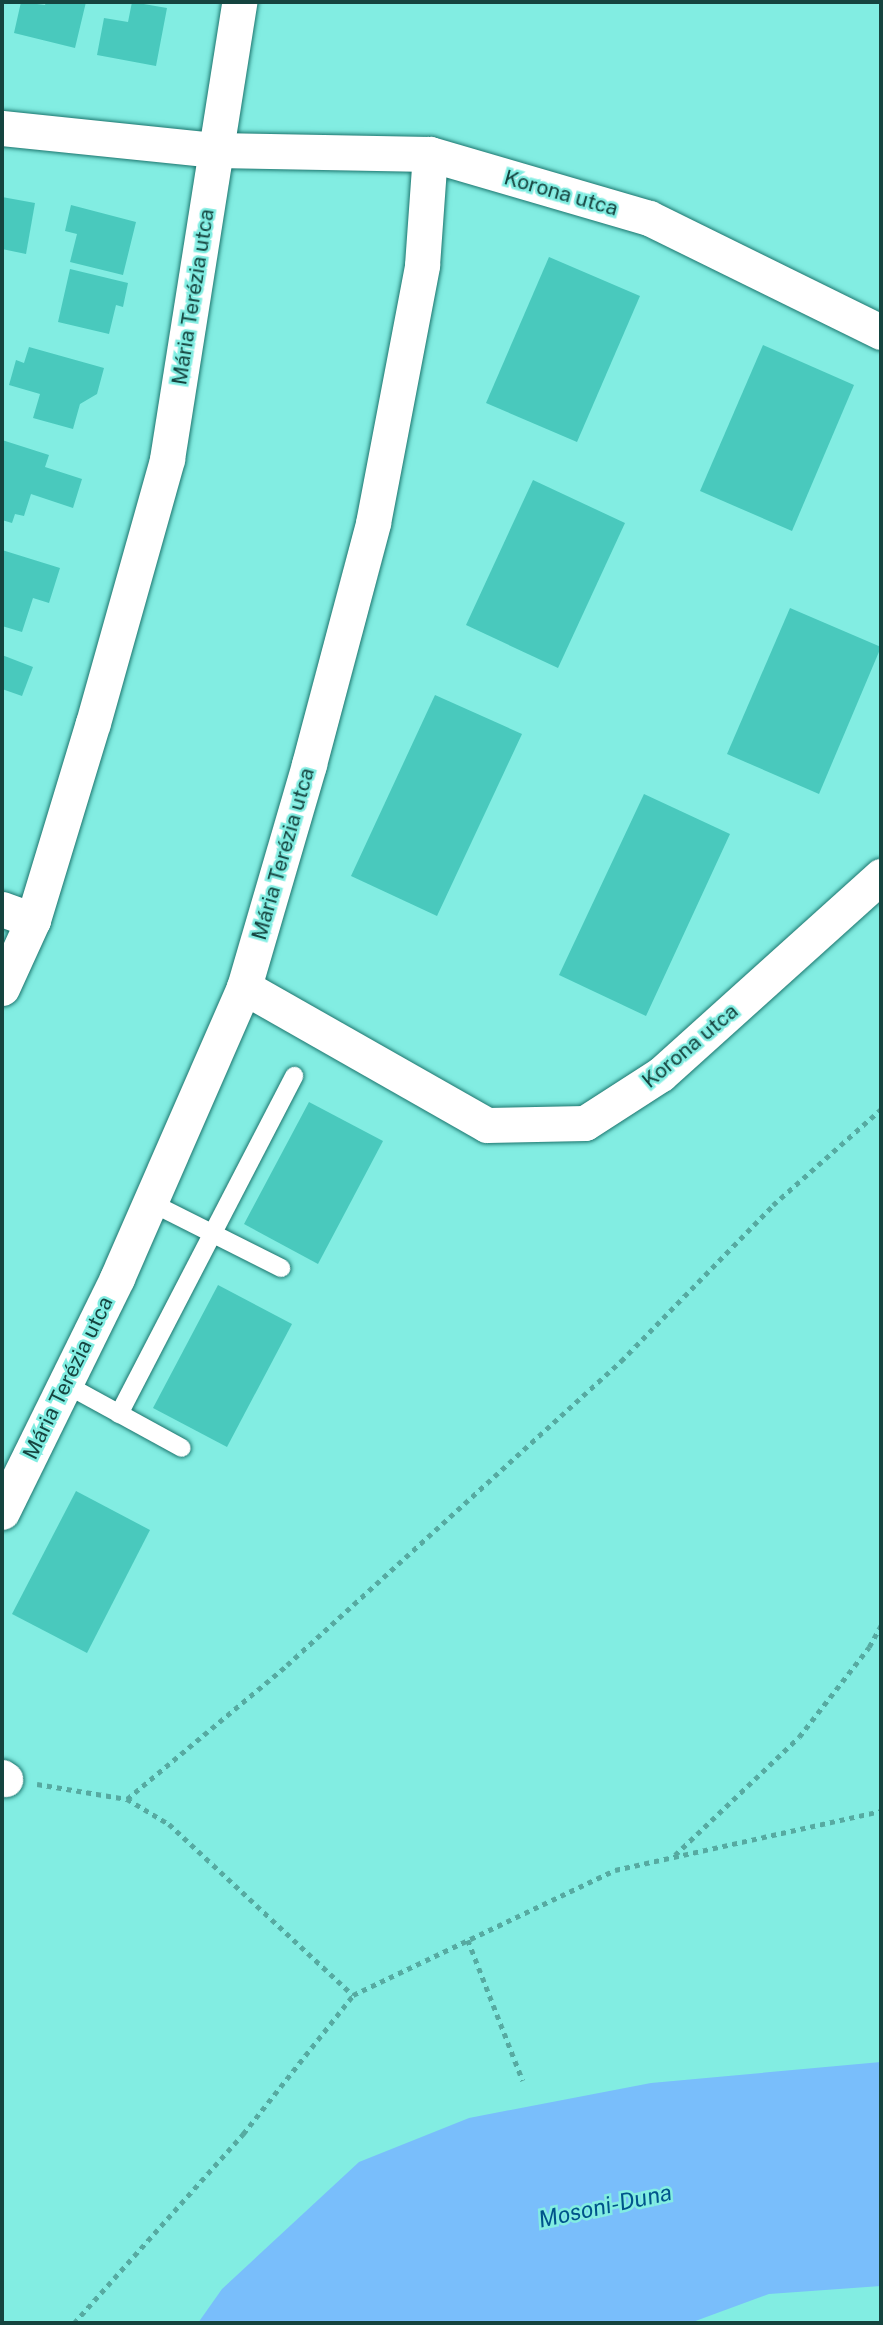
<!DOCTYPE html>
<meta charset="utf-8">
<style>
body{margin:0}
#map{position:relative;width:883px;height:2325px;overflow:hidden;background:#82ede2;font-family:"Public Sans",sans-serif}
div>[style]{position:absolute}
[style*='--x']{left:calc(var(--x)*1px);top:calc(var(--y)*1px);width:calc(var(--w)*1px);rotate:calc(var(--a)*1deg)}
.water>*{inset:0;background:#79befb}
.building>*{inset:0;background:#49c9bd}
.path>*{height:4.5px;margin-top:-2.25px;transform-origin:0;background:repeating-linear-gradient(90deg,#56aaa1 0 5px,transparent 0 10px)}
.roads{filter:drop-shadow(0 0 2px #1c756e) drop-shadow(0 0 2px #1c756e)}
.lane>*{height:18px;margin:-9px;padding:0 9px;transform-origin:9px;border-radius:9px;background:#fff}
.street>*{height:35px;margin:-17.5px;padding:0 17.5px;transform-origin:17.5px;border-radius:17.5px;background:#fff}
span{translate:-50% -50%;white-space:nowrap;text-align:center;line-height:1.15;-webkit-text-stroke:5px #82ede2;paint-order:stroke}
.street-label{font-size:21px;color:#15443f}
.water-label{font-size:23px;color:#00548b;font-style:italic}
.frame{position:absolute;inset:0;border:4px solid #15443f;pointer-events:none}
</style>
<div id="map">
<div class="water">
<i style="clip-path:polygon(881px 2062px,881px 2286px,769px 2294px,690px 2323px,198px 2323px,222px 2289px,359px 2162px,469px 2118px,651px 2083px)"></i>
</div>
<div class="building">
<i style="clip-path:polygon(21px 2px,45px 5px,46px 2px,86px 2px,75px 48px,14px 33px)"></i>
<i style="clip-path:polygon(132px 2px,167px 8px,156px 66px,97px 55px,104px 18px,128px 22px)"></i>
<i style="clip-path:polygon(2px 197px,35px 203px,26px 254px,2px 249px)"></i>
<i style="clip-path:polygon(71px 205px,136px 222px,123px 275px,70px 262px,77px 234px,65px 231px)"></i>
<i style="clip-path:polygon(549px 257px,640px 296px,577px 442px,486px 403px)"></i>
<i style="clip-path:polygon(70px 269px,128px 283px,123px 307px,116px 305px,109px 334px,58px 322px)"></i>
<i style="clip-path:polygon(763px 345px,854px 385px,792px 531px,700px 491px)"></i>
<i style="clip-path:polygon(29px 347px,104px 368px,97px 394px,80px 404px,73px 429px,33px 418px,40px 394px,9px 385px,16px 360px,24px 363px)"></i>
<i style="clip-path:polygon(2px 440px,49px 455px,45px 467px,82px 479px,73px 508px,31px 494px,24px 516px,15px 514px,12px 523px,2px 520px)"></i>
<i style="clip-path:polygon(533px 480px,625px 523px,558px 668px,466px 625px)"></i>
<i style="clip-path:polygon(2px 550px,60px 568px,49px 603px,33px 598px,22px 632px,2px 626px)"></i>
<i style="clip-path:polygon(790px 608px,881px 647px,819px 794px,727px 754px)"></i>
<i style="clip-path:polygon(2px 655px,33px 667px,22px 696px,2px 689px)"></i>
<i style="clip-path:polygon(435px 695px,522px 734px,437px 916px,351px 876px)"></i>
<i style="clip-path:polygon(644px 794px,730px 834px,646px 1016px,559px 975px)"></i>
<i style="clip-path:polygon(309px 1102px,383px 1141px,318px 1264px,244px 1224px)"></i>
<i style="clip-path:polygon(218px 1285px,292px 1324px,227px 1447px,153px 1408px)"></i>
<i style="clip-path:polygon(76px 1491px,150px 1530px,87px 1653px,12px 1614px)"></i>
</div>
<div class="path">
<i style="--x:37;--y:1784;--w:91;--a:9.5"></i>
<i style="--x:127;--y:1799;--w:49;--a:30.8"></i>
<i style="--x:169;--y:1824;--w:251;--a:42.9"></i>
<i style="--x:353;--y:1995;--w:290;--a:-25.5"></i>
<i style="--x:615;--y:1870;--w:272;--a:-12.5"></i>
<i style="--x:127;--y:1799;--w:209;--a:-39.9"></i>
<i style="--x:287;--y:1665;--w:452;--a:-42.3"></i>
<i style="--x:621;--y:1361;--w:218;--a:-45.7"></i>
<i style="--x:773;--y:1205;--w:144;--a:-41.6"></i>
<i style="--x:675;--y:1855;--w:171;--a:-43.6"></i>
<i style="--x:799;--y:1737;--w:114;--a:-52.1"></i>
<i style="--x:869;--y:1647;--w:25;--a:-61"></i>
<i style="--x:468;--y:1940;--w:151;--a:68.7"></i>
<i style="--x:74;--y:2323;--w:254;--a:-48.2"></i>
<i style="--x:243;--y:2134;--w:177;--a:-51.6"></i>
</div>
<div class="roads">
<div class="lane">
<i style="--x:150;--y:1202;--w:147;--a:26.7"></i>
<i style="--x:65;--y:1384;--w:133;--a:28.7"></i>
<i style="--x:119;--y:1414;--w:381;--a:-62.6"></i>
</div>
<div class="street">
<i style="--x:2;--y:128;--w:215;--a:5.9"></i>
<i style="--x:216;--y:150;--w:214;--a:1.1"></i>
<i style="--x:430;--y:154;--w:228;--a:16.3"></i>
<i style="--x:649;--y:218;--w:258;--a:26.2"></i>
<i style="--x:2;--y:909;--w:33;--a:20"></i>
<i style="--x:244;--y:987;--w:279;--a:29.6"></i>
<i style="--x:487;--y:1125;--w:98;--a:-1.2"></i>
<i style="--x:585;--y:1123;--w:90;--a:-32.8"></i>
<i style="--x:661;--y:1074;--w:296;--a:-42"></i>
<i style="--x:2;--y:988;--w:75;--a:-65.5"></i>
<i style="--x:33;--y:920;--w:206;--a:-73.1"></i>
<i style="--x:93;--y:723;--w:274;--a:-74.3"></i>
<i style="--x:167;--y:459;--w:463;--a:-81"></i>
<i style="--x:2;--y:1512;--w:261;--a:-63.8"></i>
<i style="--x:117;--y:1278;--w:318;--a:-66.4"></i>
<i style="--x:244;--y:987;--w:232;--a:-73.7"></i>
<i style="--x:309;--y:764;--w:249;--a:-75.1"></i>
<i style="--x:373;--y:523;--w:263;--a:-79.2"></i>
<i style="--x:422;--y:265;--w:111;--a:-85.9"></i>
<i style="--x:2;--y:1777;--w:4;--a:34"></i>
</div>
</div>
<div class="street-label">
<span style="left:561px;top:193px;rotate:16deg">Korona utca</span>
<span style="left:193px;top:297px;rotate:-81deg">Mária Terézia utca</span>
<span style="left:283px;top:854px;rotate:-74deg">Mária Terézia utca</span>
<span style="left:690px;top:1046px;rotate:-40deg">Korona utca</span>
<span style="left:68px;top:1378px;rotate:-64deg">Mária Terézia utca</span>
</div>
<div class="water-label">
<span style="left:605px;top:2206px;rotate:-12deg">Mosoni-Duna</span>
</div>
<div class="frame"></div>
</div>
